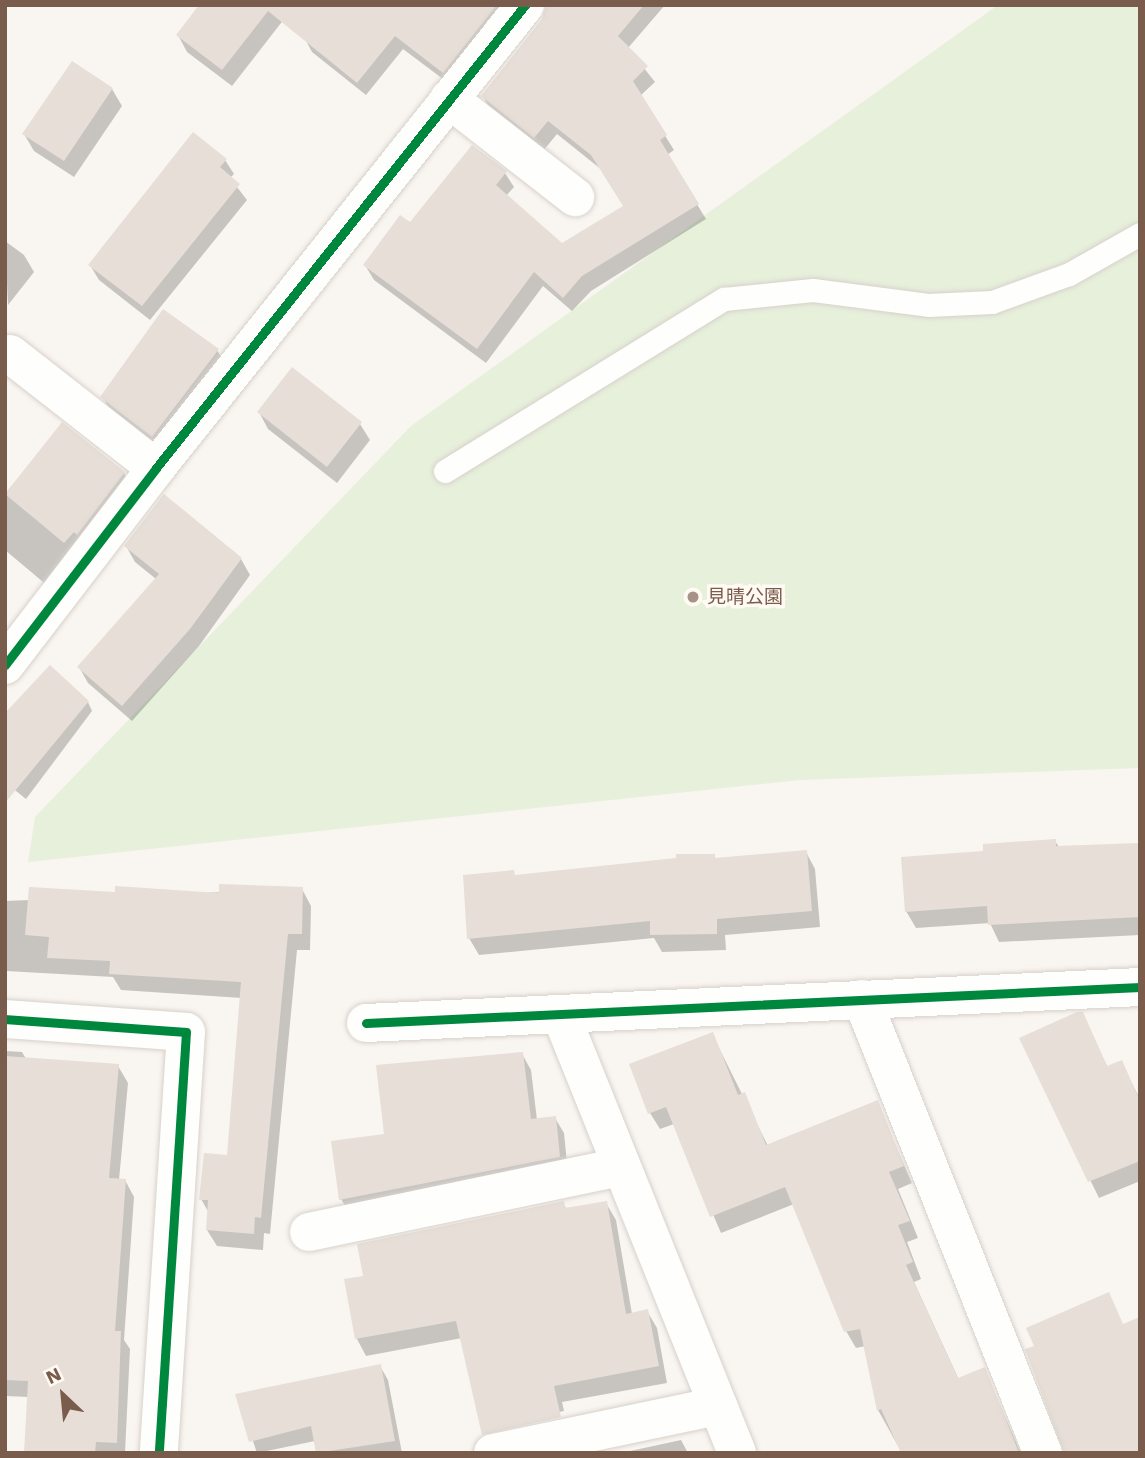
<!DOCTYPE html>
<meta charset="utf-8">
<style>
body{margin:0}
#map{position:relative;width:1145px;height:1458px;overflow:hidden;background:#f9f5f0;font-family:"Work Sans","Noto Sans JP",sans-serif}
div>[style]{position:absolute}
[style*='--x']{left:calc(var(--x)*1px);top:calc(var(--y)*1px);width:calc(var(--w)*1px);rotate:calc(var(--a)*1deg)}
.green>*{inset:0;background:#e7f0db}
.shadow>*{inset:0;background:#0003}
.building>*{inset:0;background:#e6ded7}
.roads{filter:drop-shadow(0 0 2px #d7d1cb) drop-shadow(0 0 2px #d7d1cb)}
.lane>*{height:23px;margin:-11.5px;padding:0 11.5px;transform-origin:11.5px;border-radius:11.5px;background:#fefefd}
.street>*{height:38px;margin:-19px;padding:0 19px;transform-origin:19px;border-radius:19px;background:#fefefd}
.cycleway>*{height:9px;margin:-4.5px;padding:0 4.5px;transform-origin:4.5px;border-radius:4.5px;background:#00873e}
.dots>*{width:19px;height:19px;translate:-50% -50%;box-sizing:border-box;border:4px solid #fffaf3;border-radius:50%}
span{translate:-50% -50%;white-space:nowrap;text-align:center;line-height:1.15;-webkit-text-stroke:7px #fffaf3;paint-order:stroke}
.poi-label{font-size:19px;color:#7a5c4d}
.left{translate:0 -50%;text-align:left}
.frame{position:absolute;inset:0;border:7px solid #7a5c4d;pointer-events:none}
.north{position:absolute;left:28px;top:1360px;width:70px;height:70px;-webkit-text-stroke:5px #fffaf3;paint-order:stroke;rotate:334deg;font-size:19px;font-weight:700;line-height:28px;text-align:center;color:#7a5c4d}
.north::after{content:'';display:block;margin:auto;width:24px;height:32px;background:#7a5c4d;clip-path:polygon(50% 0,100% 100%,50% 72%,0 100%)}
</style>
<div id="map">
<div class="green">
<i style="clip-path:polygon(998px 5px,1140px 5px,1140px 768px,800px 780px,28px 862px,35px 817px,411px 426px)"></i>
</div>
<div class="shadow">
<i style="clip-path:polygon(201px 5px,295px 5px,232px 86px,187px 52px,178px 35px)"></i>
<i style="clip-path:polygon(406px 5px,515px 5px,451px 85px,403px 49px,366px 95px,312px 52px,305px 39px)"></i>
<i style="clip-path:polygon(564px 5px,665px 5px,628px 48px,655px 82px,640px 96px,674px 150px,667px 155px,706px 219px,591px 291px,572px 311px,543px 286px,486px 363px,374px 280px,365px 265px,410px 224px,505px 173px,514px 187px,506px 196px,562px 245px,625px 207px,602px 170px,557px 134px,543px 151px,491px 111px,483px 96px)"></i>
<i style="clip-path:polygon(112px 89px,122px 106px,74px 177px,34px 151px,24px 134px)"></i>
<i style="clip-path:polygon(225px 160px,234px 174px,230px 178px,247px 200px,150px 320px,99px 280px,90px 265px)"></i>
<i style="clip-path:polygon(5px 241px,24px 255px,34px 272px,8px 305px)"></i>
<i style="clip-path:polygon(217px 350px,227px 367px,163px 453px,112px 414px,103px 397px)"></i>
<i style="clip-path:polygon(259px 412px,360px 424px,370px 440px,337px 483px,268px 429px)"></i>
<i style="clip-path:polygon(62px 425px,124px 473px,133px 489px,49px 587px,5px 550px,5px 494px)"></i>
<i style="clip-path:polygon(126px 546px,241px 559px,250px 575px,199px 646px,132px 721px,88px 683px,79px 667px,156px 579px,135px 562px)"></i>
<i style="clip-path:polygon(88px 702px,92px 711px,26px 799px,5px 782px)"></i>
<i style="clip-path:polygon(1055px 841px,1059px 847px,1140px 844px,1140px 935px,999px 942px,990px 923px,916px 928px,906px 911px,985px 852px)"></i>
<i style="clip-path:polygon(806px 852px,815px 869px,820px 927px,725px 935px,726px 950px,662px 952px,654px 938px,479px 955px,469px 938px,516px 877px,714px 856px,717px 860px)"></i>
<i style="clip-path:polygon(302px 889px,311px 906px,310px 950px,297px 950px,270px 1234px,264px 1233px,263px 1250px,217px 1246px,207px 1230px,209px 1213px,201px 1199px,228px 1157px,242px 998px,121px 990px,113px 977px,6px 971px,5px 998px,5px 901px)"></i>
<i style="clip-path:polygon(1082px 1014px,1108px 1068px,1121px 1062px,1140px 1099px,1140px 1181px,1099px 1198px,1021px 1039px)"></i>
<i style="clip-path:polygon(712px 1034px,768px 1146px,877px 1103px,912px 1183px,898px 1189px,918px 1238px,907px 1242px,921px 1279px,914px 1282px,959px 1380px,984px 1369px,1021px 1453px,902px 1453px,878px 1410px,866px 1346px,856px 1348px,846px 1331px,794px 1204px,721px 1233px,674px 1124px,660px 1129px,650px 1113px)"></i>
<i style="clip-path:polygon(5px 1051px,22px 1052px,26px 1059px,118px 1066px,128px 1083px,119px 1180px,125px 1180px,134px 1197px,124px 1340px,130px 1349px,125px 1453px,26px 1453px,29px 1397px,5px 1396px)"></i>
<i style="clip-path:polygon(522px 1054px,531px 1070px,537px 1120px,555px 1118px,564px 1133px,568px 1173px,350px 1214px,341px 1199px,386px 1135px)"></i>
<i style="clip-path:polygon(563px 1203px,567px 1210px,606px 1203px,616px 1220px,632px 1314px,647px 1311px,657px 1328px,667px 1383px,562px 1402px,564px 1411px,488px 1428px,462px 1338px,366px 1356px,357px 1339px,346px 1281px,365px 1278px)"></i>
<i style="clip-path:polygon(380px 1366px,388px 1380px,402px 1453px,317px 1453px,315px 1441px,257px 1453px,237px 1395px)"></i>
<i style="clip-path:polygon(681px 1440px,688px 1453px,621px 1453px)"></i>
</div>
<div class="building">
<i style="clip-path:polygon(199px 5px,497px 5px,443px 73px,395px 36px,357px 83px,268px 11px,222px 70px,176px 35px)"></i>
<i style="clip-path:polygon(546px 5px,644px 5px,618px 36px,648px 66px,633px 81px,667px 135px,660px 140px,699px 204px,582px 276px,563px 298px,534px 272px,477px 349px,363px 265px,400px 215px,410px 222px,472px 145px,507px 171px,496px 185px,562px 243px,623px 206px,591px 155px,548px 121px,534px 138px,481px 96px,542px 19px)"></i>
<i style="clip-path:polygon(72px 61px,113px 88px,64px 161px,22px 134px)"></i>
<i style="clip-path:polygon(193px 132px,227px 159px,220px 167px,240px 184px,142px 306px,88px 265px)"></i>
<i style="clip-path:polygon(163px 309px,219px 349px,152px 437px,100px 397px)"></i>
<i style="clip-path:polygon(292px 367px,362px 422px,327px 467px,257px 412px)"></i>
<i style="clip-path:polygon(62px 422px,125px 472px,77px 535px,74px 532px,64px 543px,5px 494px)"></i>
<i style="clip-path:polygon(164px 494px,242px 558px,190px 629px,122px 706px,77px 667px,159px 574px,124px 546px)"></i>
<i style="clip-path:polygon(50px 665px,89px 701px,5px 803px,5px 713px)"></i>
<i style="clip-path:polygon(1056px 839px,1056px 846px,1140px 843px,1140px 917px,988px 925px,987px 906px,905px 912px,901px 857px,983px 851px,983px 844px)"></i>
<i style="clip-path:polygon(807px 850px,812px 911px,717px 919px,717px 934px,650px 935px,650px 921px,467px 939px,463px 875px,514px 870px,515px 875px,676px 858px,676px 854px,715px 854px,715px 858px)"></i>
<i style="clip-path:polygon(219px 884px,303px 887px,302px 934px,288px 934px,261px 1218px,255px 1217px,254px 1234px,206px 1230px,208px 1200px,199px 1200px,204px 1153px,227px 1155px,241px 982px,109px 974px,110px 961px,47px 958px,49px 937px,25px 935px,29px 887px,115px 892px,115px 886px,219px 893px)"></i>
<i style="clip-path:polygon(1077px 1012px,1083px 1012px,1107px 1066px,1122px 1060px,1140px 1101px,1140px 1161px,1088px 1182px,1019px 1038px)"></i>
<i style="clip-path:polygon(713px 1032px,738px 1095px,745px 1092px,766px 1145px,878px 1100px,904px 1166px,889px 1172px,910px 1221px,898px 1225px,913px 1262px,906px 1265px,958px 1378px,985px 1367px,1019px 1453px,901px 1453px,881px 1409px,877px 1411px,860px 1329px,844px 1332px,785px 1187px,710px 1217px,666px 1107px,648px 1114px,629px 1064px)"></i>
<i style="clip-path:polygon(523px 1052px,531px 1119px,556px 1116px,560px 1157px,339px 1200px,331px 1141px,384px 1134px,376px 1065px)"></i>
<i style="clip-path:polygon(5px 1056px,119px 1064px,109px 1178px,126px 1179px,115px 1331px,121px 1331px,117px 1443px,96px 1442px,95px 1453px,24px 1453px,28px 1381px,5px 1380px)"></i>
<i style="clip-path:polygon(564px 1201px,565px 1208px,607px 1201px,626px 1314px,648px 1309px,659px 1366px,554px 1386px,561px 1417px,482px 1435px,456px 1321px,355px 1339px,344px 1279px,363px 1276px,357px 1244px)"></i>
<i style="clip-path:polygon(1109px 1292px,1123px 1324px,1140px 1317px,1140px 1453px,1064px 1453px,1025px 1349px,1034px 1346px,1026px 1328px)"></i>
<i style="clip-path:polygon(381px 1364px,395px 1441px,316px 1453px,311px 1426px,249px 1442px,235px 1394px)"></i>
</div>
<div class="roads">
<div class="lane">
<i style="--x:445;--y:471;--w:328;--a:-31.7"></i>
<i style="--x:724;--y:299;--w:89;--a:-5.8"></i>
<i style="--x:813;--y:290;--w:116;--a:7.4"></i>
<i style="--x:928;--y:305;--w:64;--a:-2.7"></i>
<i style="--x:992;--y:302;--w:82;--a:-20"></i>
<i style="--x:1069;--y:274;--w:81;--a:-29.4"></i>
</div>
<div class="street">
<i style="--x:449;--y:99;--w:160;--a:37.9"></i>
<i style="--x:10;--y:354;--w:185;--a:38"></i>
<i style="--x:5;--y:665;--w:248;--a:-52.5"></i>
<i style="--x:156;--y:468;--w:592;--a:-51.45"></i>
<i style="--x:862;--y:999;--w:489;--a:68.3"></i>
<i style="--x:561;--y:1015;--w:472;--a:68.1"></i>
<i style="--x:5;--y:1019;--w:181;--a:4.1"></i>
<i style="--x:186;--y:1032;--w:422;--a:93.7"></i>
<i style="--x:366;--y:1023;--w:775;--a:-2.66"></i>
<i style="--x:309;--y:1232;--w:319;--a:-11.8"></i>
<i style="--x:493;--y:1453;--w:230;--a:-11.8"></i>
</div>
</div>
<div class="cycleway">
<i style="--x:5;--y:665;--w:248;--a:-52.5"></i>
<i style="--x:156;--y:468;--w:592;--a:-51.45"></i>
<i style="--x:5;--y:1019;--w:181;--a:4.1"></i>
<i style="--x:186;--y:1032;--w:422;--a:93.7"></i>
<i style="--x:366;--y:1023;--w:775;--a:-2.66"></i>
</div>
<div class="dots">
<i style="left:693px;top:597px;background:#a69286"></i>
</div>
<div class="poi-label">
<span class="left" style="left:707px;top:597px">見晴公園</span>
</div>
<div class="frame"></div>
<div class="north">N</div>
</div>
